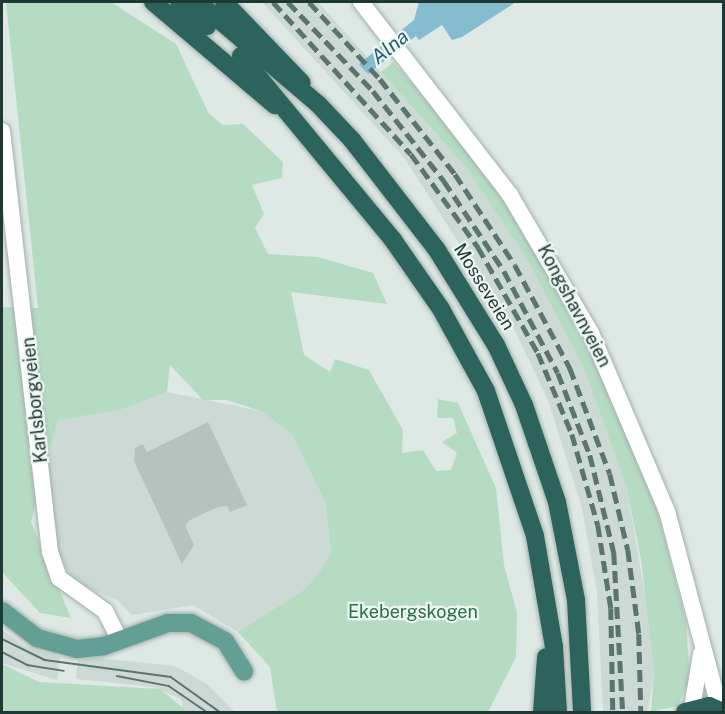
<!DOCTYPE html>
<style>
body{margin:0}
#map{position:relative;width:725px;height:714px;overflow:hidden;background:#dee9e5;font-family:"Public Sans",sans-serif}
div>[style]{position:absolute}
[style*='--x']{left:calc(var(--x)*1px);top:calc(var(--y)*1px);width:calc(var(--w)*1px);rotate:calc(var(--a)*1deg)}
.built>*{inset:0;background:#ccd9d4}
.green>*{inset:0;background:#b6dbc3}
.water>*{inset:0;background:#85bdcf}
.building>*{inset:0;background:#b3c4be}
.roads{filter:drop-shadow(0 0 2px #a1b0ac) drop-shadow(0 0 2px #a1b0ac)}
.minor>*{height:16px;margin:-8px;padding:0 8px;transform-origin:8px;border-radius:8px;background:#fff}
.major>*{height:18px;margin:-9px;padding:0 9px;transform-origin:9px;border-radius:9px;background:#639f94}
.highway>*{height:18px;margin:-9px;padding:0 9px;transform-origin:9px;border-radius:9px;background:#2c645d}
.tram>*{height:1.5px;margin:-0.75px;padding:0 0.75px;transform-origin:0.75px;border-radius:0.75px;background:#5a756f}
.rail>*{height:4.5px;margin-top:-2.25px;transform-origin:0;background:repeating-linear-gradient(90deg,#5a756f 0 12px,transparent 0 18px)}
span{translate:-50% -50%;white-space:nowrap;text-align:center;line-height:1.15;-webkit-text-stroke:4.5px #eef6f3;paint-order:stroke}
.street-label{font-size:18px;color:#203834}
.park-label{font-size:18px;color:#2b6e4a}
.water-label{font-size:20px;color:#1b5d73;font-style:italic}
.frame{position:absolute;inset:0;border:3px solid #203834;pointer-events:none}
</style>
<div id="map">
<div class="built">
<i style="clip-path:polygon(262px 2px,318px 2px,465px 166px,527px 259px,585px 371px,627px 489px,651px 630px,654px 670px,648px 712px,603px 712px,597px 592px,582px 508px,548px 400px,513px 327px,405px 159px)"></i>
<i style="clip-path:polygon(167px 392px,261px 411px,292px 434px,325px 502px,331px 552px,321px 570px,305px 589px,238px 632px,193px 605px,132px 615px,117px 600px,76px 583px,58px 556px,47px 462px,58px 420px,120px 410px)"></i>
<i style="clip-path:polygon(2px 630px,26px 647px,60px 657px,57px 680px,2px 663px)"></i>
<i style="clip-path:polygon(97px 658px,175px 666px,207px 684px,235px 712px,184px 712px,181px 699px,153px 687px,76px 679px,78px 660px)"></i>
</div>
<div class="green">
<i style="clip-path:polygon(6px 2px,111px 2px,176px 44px,209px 114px,223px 125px,243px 124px,283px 162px,282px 178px,252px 185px,264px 214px,255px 228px,268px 254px,318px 257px,373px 273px,387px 304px,291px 292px,304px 355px,330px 372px,335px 359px,369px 370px,403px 430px,402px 453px,423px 450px,436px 471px,451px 470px,457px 453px,442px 442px,457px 433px,453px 418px,437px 418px,438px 399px,458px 403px,496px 488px,504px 565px,517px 613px,516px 657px,488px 712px,277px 712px,270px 667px,238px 632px,305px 589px,321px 570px,331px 552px,325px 502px,292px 434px,261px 411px,227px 400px,203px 400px,170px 365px,167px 392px,120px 410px,58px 420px,31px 522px,71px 618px,40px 613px,2px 572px,2px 307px,38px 308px)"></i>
<i style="clip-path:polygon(393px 62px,449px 125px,510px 209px,569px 310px,616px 408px,657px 509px,686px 622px,690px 681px,677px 706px,651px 712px,654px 670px,641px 560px,627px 489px,585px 371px,527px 259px,465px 166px,381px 72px)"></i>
<i style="clip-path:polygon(2px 664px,39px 682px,160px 689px,188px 712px,2px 712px)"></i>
</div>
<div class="water">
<i style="clip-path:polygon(419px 2px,516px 2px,462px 37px,452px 40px,442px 25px,419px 40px,416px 36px,368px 74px,359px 64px,414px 20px)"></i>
</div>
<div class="building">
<i style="clip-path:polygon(208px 422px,247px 505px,230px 512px,227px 506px,218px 507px,190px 520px,185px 526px,194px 545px,182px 564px,134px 461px,135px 448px,143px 444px,147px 452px)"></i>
</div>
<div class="roads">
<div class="minor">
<i style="--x:361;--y:2;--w:244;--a:52.3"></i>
<i style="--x:510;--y:195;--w:160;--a:59.6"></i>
<i style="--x:591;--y:333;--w:194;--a:66.9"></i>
<i style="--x:667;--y:511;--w:206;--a:75.1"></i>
<i style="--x:2;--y:131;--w:424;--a:83.5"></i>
<i style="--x:50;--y:552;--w:28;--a:71"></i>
<i style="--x:59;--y:578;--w:57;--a:35.7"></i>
<i style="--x:105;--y:611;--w:33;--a:63"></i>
<i style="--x:692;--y:708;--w:55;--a:-80.5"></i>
</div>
<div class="major">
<i style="--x:2;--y:611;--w:44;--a:37.6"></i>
<i style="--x:37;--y:638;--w:41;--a:15.4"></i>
<i style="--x:77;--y:649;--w:27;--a:-6"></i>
<i style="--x:104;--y:646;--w:68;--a:-19.8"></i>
<i style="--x:168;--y:623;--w:23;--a:0"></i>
<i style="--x:191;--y:623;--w:38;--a:28"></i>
<i style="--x:225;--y:641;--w:36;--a:58"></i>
</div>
<div class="highway">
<i style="--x:153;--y:2;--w:160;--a:40.2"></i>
<i style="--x:179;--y:2;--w:37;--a:41"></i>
<i style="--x:198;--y:2;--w:157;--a:40.4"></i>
<i style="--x:318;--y:104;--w:50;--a:46.6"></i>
<i style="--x:352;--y:140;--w:139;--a:52.3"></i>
<i style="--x:437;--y:250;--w:112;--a:58.2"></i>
<i style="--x:496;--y:345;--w:66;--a:65"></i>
<i style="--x:524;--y:405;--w:102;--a:71.2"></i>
<i style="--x:557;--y:502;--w:100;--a:79"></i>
<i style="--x:576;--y:600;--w:112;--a:86.9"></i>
<i style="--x:224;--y:2;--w:112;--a:46.1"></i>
<i style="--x:241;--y:56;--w:239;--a:50.4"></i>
<i style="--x:393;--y:240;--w:84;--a:55.2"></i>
<i style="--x:441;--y:309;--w:94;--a:61.2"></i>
<i style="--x:486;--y:391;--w:153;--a:71.3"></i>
<i style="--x:535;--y:536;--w:113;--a:80.3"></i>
<i style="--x:554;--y:647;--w:65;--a:86.5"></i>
<i style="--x:542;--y:712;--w:55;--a:-85.8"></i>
<i style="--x:685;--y:712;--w:25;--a:-14"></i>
<i style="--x:709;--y:706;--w:15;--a:23"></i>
</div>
</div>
<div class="tram">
<i style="--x:2;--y:639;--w:48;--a:26"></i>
<i style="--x:45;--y:660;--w:127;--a:7.7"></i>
<i style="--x:171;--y:677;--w:60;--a:35.5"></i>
<i style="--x:2;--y:652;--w:28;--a:27"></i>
<i style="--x:27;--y:665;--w:37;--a:9"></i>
<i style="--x:117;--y:676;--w:53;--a:10.9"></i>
<i style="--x:169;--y:686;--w:46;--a:34.4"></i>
</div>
<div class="rail">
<i style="--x:273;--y:2;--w:205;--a:47.8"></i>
<i style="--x:411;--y:154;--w:115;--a:54.2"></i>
<i style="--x:478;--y:247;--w:122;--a:60.5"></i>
<i style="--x:538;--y:353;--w:88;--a:67.2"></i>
<i style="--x:572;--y:434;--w:95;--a:74.1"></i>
<i style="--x:598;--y:525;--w:84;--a:81.1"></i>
<i style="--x:611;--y:608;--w:104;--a:88.9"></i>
<i style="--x:288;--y:2;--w:123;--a:46.3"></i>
<i style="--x:373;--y:91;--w:115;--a:51.7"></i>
<i style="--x:444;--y:181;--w:108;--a:56.3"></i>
<i style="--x:504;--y:271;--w:115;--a:62.1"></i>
<i style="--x:558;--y:373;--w:88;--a:68.7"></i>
<i style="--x:590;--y:455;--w:101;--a:76.2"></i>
<i style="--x:614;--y:553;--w:159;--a:86.8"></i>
<i style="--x:309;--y:2;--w:105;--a:47.3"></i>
<i style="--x:380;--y:79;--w:121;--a:51.7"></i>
<i style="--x:455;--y:174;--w:109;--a:56.6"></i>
<i style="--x:515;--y:265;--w:117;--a:61.9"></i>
<i style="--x:570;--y:368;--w:113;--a:69.3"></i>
<i style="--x:610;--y:474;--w:78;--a:76.7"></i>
<i style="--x:628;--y:550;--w:85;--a:82.5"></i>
<i style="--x:639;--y:634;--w:78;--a:88.5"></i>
</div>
<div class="street-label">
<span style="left:484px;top:287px;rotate:58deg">Mosseveien</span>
<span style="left:574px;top:306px;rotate:62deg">Kongshavnveien</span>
<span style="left:35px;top:400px;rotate:-96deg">Karlsborgveien</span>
</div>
<div class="park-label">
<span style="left:413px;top:612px">Ekebergskogen</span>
</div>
<div class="water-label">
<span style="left:390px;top:47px;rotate:-39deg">Alna</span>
</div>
<div class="frame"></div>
</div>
